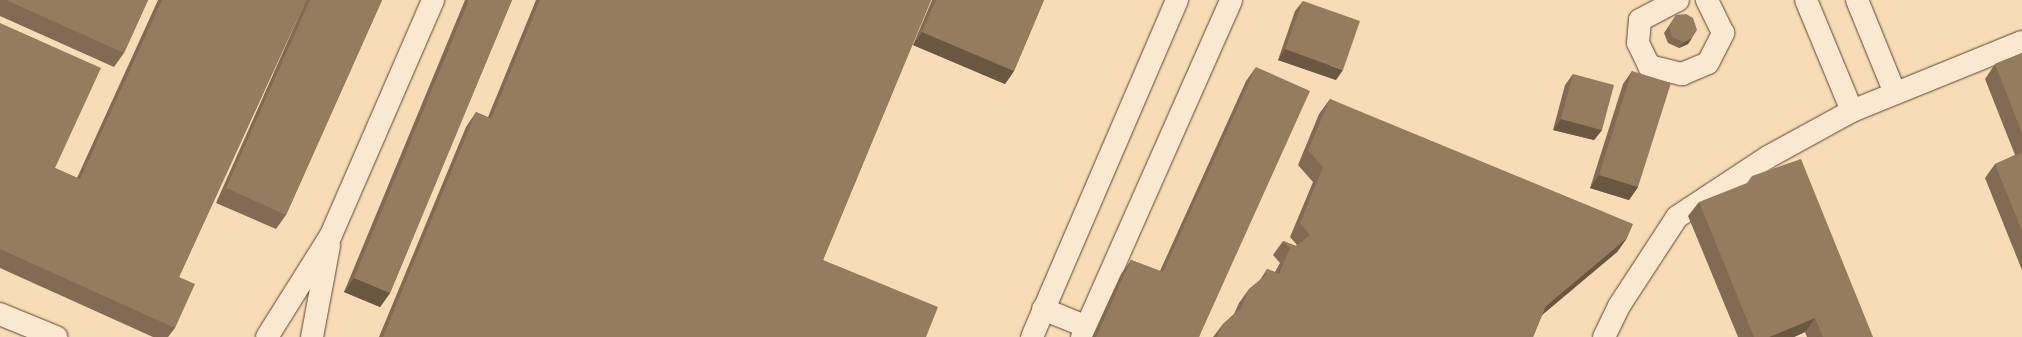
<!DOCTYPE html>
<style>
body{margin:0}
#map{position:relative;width:2022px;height:337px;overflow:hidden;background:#f7dcb6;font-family:Vollkorn,serif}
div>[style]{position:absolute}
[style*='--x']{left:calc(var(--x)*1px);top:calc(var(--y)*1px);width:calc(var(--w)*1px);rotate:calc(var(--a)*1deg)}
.roads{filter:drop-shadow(0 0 1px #5f462e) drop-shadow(0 0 1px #5f462e)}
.street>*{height:22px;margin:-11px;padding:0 11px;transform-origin:11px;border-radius:11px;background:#fae8d0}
.wall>*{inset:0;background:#816b52}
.shaded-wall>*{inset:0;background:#695742}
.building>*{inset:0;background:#967c5f}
span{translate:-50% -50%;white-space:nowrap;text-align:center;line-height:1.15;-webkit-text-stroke:3px #fae8d0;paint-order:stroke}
</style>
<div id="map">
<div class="roads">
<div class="street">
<i style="--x:1678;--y:0;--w:43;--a:152.2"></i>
<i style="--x:1640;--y:20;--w:23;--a:95"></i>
<i style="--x:1638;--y:43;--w:25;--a:64"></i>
<i style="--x:1649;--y:66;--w:34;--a:14"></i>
<i style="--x:1682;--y:74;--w:28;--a:-23"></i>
<i style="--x:1708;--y:63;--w:34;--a:-63"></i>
<i style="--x:1723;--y:33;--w:37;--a:-116"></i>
<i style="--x:1806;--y:0;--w:120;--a:67.5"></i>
<i style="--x:1857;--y:0;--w:100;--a:67.8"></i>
<i style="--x:1043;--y:309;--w:48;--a:22.2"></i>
<i style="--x:0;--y:314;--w:61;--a:22.3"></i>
<i style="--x:267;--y:337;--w:120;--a:-57.9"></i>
<i style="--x:331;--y:235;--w:256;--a:-66.5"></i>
<i style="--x:312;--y:337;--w:93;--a:-79.4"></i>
<i style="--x:1032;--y:337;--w:367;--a:-66.7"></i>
<i style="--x:1082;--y:337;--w:368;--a:-66.1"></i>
<i style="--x:1604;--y:337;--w:34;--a:-64"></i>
<i style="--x:1619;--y:306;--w:106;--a:-56.9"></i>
<i style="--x:1677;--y:217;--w:109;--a:-33.4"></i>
<i style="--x:1768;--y:157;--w:96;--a:-28.7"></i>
<i style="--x:1852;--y:111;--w:183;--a:-22.1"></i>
</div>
</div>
<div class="wall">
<i style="clip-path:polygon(0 0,148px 0,124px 53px,114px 67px,0 16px)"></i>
<i style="clip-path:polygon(158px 0,306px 0,179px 277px,175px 328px,168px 337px,153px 337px,0 268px,0 23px,55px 168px,77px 178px)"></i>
<i style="clip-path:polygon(306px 0,382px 0,286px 215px,276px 229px,216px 203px)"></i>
<i style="clip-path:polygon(465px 0,512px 0,390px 293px,380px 307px,344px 292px)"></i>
<i style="clip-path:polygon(536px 0,931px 0,823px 260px,926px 337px,379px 337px,466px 127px,476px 112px,488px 117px)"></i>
<i style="clip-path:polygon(932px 0,1044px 0,1014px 71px,1005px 84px,913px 45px)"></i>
<i style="clip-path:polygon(1303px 1px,1336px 80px,1278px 60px,1295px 11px)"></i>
<i style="clip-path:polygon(1676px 15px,1692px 38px,1688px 44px,1679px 48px,1668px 43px,1664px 33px)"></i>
<i style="clip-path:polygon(2022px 53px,2022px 270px,1985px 178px,1995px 164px,2015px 155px,1985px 79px,1995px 64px)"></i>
<i style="clip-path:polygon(1256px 67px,1199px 337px,1092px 337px,1121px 274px,1131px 260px,1160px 271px,1246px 81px)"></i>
<i style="clip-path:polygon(1632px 71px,1638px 187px,1629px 200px,1590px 188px,1623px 84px)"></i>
<i style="clip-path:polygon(1573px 74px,1602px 130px,1594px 140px,1553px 130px,1565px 85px)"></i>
<i style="clip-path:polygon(1330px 99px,1627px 238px,1617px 252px,1542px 315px,1533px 337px,1213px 337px,1223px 324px,1234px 314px,1239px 303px,1249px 289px,1260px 280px,1267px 269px,1275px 272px,1280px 263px,1273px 255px,1283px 241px,1296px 246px,1297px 245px,1290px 237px,1313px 182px,1298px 165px,1319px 114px)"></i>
<i style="clip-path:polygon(1699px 202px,1873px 337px,1807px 337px,1805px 332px,1794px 337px,1738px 337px,1688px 216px)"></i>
</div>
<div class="shaded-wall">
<i style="clip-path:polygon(922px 32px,1014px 71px,1005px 84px,913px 45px)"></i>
<i style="clip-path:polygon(1692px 38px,1688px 44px,1679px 48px,1684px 42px)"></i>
<i style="clip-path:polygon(1285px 49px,1343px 70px,1336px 80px,1278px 60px)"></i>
<i style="clip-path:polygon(1561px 119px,1602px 130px,1594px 140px,1553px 130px)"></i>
<i style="clip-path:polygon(1599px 175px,1638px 187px,1629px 200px,1590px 188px)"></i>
<i style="clip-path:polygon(1627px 238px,1617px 252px,1536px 320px,1546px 306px)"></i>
<i style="clip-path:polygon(354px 278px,390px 293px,380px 307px,344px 292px)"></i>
<i style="clip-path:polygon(1815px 318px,1805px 332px,1794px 337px,1769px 337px)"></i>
</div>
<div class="building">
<i style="clip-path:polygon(6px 0,148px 0,124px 53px)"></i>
<i style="clip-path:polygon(162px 0,306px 0,179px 277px,195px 284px,175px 328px,0 249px,0 23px,101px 68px,55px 168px,80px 179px)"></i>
<i style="clip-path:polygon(310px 0,382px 0,286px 215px,226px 188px)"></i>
<i style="clip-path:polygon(469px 0,512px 0,390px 293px,354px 278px)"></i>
<i style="clip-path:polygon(540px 0,931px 0,823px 260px,938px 307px,926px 337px,383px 337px,476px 112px,491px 119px)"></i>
<i style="clip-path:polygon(936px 0,1044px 0,1014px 71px,922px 32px)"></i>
<i style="clip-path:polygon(1303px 1px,1360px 21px,1343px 70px,1285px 49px)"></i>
<i style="clip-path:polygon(1686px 14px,1693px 18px,1697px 30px,1692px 38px,1684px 42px,1672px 37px,1669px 27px,1676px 15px)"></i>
<i style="clip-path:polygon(2022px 53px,2022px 133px,1995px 64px)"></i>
<i style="clip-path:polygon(1256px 67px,1310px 91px,1199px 337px,1096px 337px,1131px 260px,1163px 272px)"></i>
<i style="clip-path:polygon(1632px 71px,1671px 83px,1638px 187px,1599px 175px)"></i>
<i style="clip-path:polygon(1573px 74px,1614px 85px,1602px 130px,1561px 119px)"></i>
<i style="clip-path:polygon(1330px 99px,1633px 224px,1627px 238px,1546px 306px,1533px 337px,1217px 337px,1223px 324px,1241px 308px,1249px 289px,1265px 276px,1267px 269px,1279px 274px,1290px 248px,1283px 241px,1296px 246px,1310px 235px,1300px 223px,1323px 167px,1308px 150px)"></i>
<i style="clip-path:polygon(2022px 153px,2022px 231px,1995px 164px)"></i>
<i style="clip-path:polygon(1801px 159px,1873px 337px,1823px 337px,1815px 318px,1769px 337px,1754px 337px,1699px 202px,1747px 183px,1752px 176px)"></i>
</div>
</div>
